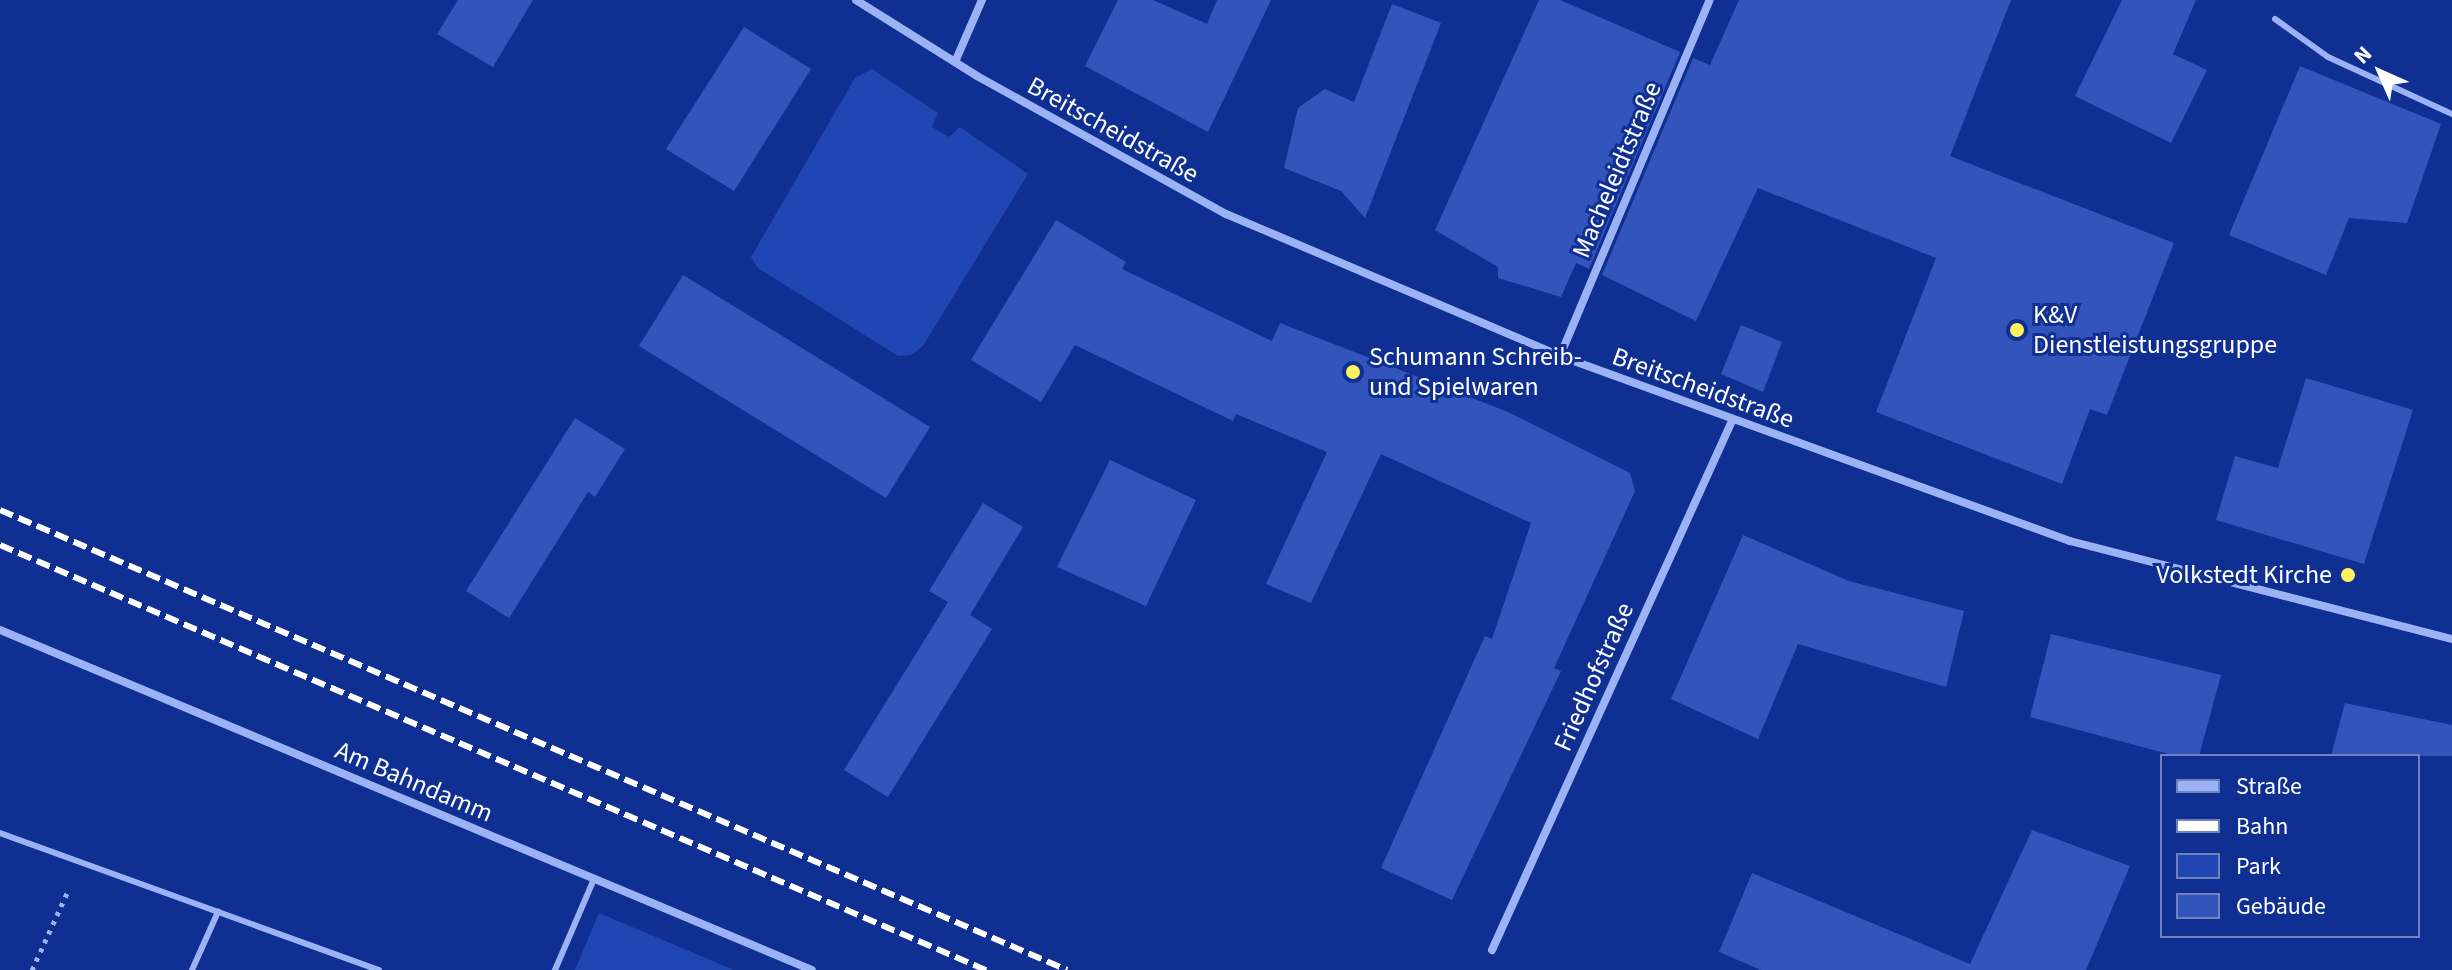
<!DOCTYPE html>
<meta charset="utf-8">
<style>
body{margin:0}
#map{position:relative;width:2452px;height:970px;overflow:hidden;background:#0f2f93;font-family:"Source Sans 3",sans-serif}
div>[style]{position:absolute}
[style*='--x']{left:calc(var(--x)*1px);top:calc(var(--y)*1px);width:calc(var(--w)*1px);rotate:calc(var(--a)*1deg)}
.green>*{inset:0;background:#2046b3}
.building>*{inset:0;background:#35b}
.path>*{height:5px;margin-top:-2.5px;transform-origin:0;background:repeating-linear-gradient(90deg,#9bb2f4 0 4px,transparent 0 10px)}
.service>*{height:6px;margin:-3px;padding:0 3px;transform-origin:3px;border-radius:3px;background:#9bb2f4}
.minor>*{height:8px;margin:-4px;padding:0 4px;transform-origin:4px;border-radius:4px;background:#9bb2f4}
.rail>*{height:6px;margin-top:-3px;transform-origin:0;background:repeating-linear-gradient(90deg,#fff 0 14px,transparent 0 20px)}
.dots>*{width:22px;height:22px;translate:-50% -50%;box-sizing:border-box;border:4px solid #0f2f93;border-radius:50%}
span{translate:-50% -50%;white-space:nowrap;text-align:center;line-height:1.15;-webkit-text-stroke:6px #0f2f93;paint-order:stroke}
.street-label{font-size:26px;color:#fff}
.poi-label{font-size:26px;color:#fff}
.left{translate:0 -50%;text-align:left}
.right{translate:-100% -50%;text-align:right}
.legend{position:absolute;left:2160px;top:754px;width:260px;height:184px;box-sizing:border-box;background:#0f2f93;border:2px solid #6f82be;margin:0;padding:10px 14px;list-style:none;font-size:24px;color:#fff}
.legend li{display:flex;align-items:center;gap:16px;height:40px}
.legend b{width:40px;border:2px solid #6f82be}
.north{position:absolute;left:2340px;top:32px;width:80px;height:80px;-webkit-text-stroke:6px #0f2f93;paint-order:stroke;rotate:315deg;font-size:22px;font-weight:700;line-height:32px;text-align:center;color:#fff}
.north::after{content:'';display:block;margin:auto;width:28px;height:36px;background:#fff;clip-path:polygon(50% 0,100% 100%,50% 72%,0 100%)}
</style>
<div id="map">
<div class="green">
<i style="clip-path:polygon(872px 69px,938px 113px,932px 127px,949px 137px,960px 127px,1028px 174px,923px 346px,911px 355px,898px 356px,758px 268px,751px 257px,855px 78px)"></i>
<i style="clip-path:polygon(599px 913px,734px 970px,575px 970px)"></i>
</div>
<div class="building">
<i style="clip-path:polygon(458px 0,533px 0,493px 67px,437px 34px)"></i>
<i style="clip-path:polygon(1118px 0,1153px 0,1207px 24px,1217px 0,1271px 0,1208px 132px,1085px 66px)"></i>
<i style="clip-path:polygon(1539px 0,1560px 0,1680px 52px,1589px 269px,1576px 263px,1561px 297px,1498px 278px,1498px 267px,1435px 230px)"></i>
<i style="clip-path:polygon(1739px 0,2011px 0,1950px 156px,2174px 243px,2107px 415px,2090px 409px,2062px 484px,1876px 412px,1936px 258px,1758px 188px,1696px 321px,1602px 275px,1693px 58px,1710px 65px)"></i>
<i style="clip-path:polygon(2122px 0,2196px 0,2173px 54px,2207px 70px,2171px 143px,2075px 96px)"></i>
<i style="clip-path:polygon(1392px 4px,1441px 23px,1365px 218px,1341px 191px,1284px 168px,1298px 108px,1325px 89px,1354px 102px)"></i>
<i style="clip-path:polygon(744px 27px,811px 69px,734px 191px,666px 149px)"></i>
<i style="clip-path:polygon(2300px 66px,2441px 124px,2407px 223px,2349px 218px,2326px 275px,2229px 235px)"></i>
<i style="clip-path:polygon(1056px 220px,1126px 262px,1122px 269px,1272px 341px,1280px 323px,1508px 412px,1630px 473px,1635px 491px,1554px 668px,1561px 671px,1452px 900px,1381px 868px,1485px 636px,1492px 639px,1531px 523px,1381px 454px,1311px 603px,1266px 584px,1327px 452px,1236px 414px,1233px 421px,1075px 345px,1041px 402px,971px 360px)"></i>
<i style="clip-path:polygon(683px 275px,930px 427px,886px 498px,639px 346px)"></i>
<i style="clip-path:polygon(1741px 325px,1782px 342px,1763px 392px,1721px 374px)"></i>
<i style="clip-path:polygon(2306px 378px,2413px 410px,2364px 564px,2216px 520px,2235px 456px,2278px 468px)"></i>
<i style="clip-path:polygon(575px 418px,625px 449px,595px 497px,588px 492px,509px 618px,466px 591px)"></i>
<i style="clip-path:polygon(1110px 460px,1196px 500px,1146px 606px,1057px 567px)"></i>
<i style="clip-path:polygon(983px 503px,1023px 527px,970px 615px,992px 629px,888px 797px,844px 770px,948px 602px,929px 591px)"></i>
<i style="clip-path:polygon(1743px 535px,1849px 581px,1964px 611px,1946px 687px,1798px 644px,1758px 739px,1671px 699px)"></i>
<i style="clip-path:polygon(2051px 634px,2221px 675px,2199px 756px,2176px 756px,2030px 717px)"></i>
<i style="clip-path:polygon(2345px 703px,2452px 725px,2452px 756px,2331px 756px)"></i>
<i style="clip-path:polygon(2032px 830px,2130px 866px,2086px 970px,1761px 970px,1719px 952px,1752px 873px,1970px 964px)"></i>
</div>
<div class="path">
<i style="--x:32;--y:970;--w:87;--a:-65.5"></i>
</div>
<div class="service">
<i style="--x:2275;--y:19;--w:65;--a:35.6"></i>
<i style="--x:2328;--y:57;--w:136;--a:24.7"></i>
<i style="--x:0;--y:833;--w:403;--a:19.9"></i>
<i style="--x:192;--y:970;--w:64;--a:-65.9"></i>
<i style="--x:555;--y:970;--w:99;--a:-66.8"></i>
</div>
<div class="minor">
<i style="--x:856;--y:0;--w:143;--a:32.1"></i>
<i style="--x:977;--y:76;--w:285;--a:29"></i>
<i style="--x:1226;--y:214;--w:363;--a:23"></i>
<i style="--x:1560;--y:356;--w:543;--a:19.94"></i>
<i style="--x:2070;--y:541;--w:394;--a:14.4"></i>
<i style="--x:955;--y:62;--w:68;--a:-66.5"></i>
<i style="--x:1560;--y:356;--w:386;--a:-67.2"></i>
<i style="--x:0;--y:630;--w:880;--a:22.72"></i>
<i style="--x:1492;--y:950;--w:581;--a:-65.6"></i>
</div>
<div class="rail">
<i style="--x:0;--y:510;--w:1162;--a:23.32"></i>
<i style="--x:0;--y:545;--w:1074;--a:23.32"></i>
</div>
<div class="dots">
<i style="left:2017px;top:330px;background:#fff05e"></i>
<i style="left:1353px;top:372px;background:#fff05e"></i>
<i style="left:2348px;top:575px;background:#fff05e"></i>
</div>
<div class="street-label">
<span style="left:1113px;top:130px;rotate:29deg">Breitscheidstraße</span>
<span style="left:1617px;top:170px;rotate:-67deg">Macheleidtstraße</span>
<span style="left:1703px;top:388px;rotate:20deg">Breitscheidstraße</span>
<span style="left:1594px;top:677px;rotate:-66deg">Friedhofstraße</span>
<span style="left:414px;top:782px;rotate:23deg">Am Bahndamm</span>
</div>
<div class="poi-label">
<span class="left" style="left:2033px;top:330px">K&amp;V<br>Dienstleistungsgruppe</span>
<span class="left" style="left:1369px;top:372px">Schumann Schreib-<br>und Spielwaren</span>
<span class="right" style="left:2332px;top:575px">Volkstedt Kirche</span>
</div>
<ul class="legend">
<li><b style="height:10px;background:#9bb2f4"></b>Straße</li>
<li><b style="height:10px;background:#fff"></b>Bahn</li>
<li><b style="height:22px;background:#2046b3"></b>Park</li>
<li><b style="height:22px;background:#35b"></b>Gebäude</li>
</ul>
<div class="north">N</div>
</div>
